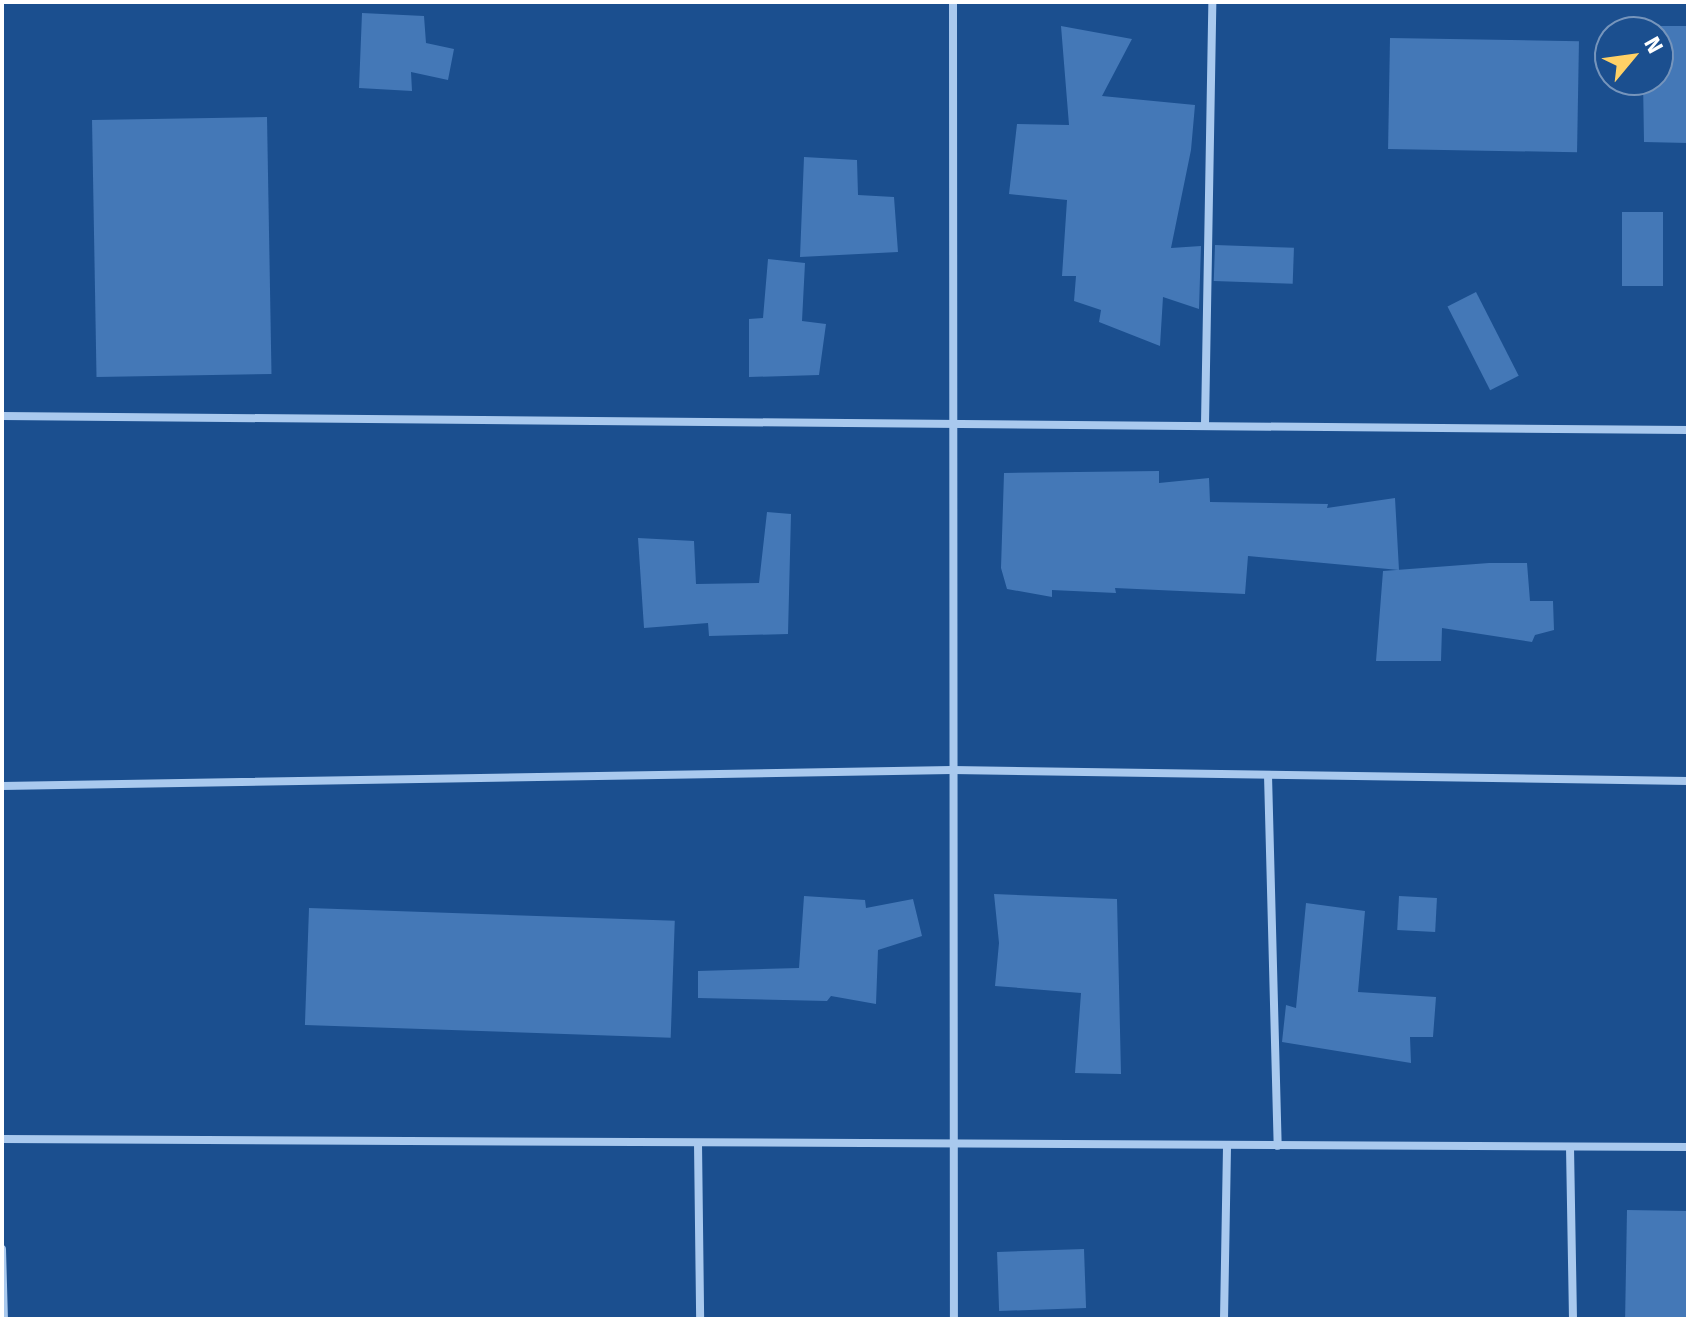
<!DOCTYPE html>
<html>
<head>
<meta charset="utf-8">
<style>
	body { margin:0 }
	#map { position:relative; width:1690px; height:1321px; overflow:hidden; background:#1b4f8f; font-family:"Fira Sans",sans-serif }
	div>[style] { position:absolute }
	.building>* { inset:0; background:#4478b7; transform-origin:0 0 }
	.street>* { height:8px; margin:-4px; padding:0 4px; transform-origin:4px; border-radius:4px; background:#a9c9ee }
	span { translate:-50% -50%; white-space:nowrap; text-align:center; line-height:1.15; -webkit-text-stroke:8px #1b4f8f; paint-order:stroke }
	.frame { position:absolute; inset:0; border:4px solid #fff; pointer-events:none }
	.north { position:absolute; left:1594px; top:16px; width:80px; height:80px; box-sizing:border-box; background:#1b4f8f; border:2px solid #7695bc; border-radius:50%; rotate:61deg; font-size:22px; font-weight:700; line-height:32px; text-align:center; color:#fff }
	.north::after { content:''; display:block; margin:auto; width:28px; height:36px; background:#ffd166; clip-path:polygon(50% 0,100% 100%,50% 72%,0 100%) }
</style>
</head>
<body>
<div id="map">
	<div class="building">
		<i style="clip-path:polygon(362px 13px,424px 16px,426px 43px,454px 49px,448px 80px,411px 72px,412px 91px,359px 88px)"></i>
		<i style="clip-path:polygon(1061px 26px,1132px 39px,1102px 96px,1195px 105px,1191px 150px,1171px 248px,1201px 246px,1199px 309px,1163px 297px,1160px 346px,1099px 322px,1101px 310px,1074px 301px,1076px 276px,1062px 276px,1067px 200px,1009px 194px,1017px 124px,1069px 125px)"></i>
		<i style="clip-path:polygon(1641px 26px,1688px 26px,1688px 143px,1644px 142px,1643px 80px,1658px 80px,1658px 32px,1642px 32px)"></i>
		<i style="left:1390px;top:38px;width:189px;height:111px;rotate:1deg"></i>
		<i style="left:267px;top:117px;width:257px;height:175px;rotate:89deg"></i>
		<i style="clip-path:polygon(804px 157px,857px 160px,858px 195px,894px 197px,898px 252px,800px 257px)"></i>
		<i style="left:1622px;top:212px;width:41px;height:74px"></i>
		<i style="left:1215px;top:245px;width:79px;height:36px;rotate:2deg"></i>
		<i style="clip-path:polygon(768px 259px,805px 263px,802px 321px,826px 324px,819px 375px,749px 377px,749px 319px,763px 318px)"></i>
		<i style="left:1476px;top:292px;width:94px;height:32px;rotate:63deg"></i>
		<i style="clip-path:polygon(1159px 471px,1159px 483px,1209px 478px,1210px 502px,1328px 504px,1327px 508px,1395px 498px,1399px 570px,1248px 556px,1245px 594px,1115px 588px,1116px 593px,1052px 590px,1052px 597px,1007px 589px,1001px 568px,1004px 473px)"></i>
		<i style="clip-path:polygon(767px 512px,791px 514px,788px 634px,709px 636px,708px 623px,644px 628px,638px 538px,694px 541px,696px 584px,759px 583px)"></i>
		<i style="clip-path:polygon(1489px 563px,1527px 563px,1530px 601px,1553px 601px,1554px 630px,1535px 635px,1532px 642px,1442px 628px,1441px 661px,1376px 661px,1383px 571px)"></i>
		<i style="clip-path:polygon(994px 894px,1117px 899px,1121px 1074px,1075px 1073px,1081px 993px,995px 986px,999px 943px)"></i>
		<i style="clip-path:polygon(804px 896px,865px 900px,866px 908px,913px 899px,922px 936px,878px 950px,876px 1004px,831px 996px,827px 1001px,698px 998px,698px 971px,799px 968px)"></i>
		<i style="left:1399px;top:896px;width:38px;height:34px;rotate:3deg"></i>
		<i style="clip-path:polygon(1306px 903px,1365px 911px,1358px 992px,1436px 997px,1433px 1037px,1410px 1037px,1411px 1063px,1282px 1042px,1286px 1005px,1296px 1008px)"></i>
		<i style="left:309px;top:908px;width:366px;height:117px;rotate:2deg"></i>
		<i style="left:1627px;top:1210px;width:61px;height:109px;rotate:1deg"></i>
		<i style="left:1084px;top:1249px;width:59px;height:87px;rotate:88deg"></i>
	</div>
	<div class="street">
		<i style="left:953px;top:2px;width:1317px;rotate:89.96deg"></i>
		<i style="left:2px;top:416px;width:1686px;rotate:0.48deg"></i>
		<i style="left:1205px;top:424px;width:422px;rotate:-89deg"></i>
		<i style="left:1268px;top:775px;width:371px;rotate:88.5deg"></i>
		<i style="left:2px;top:786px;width:950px;rotate:-0.96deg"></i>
		<i style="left:952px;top:770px;width:736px;rotate:0.86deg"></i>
		<i style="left:2px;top:1139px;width:1686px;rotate:0.27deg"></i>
		<i style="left:698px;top:1143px;width:176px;rotate:89.3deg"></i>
		<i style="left:1570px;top:1147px;width:172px;rotate:89deg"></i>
		<i style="left:2px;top:1249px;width:70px;rotate:88.4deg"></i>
		<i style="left:1224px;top:1319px;width:173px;rotate:-89deg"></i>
	</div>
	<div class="frame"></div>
	<div class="north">N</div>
</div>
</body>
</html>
